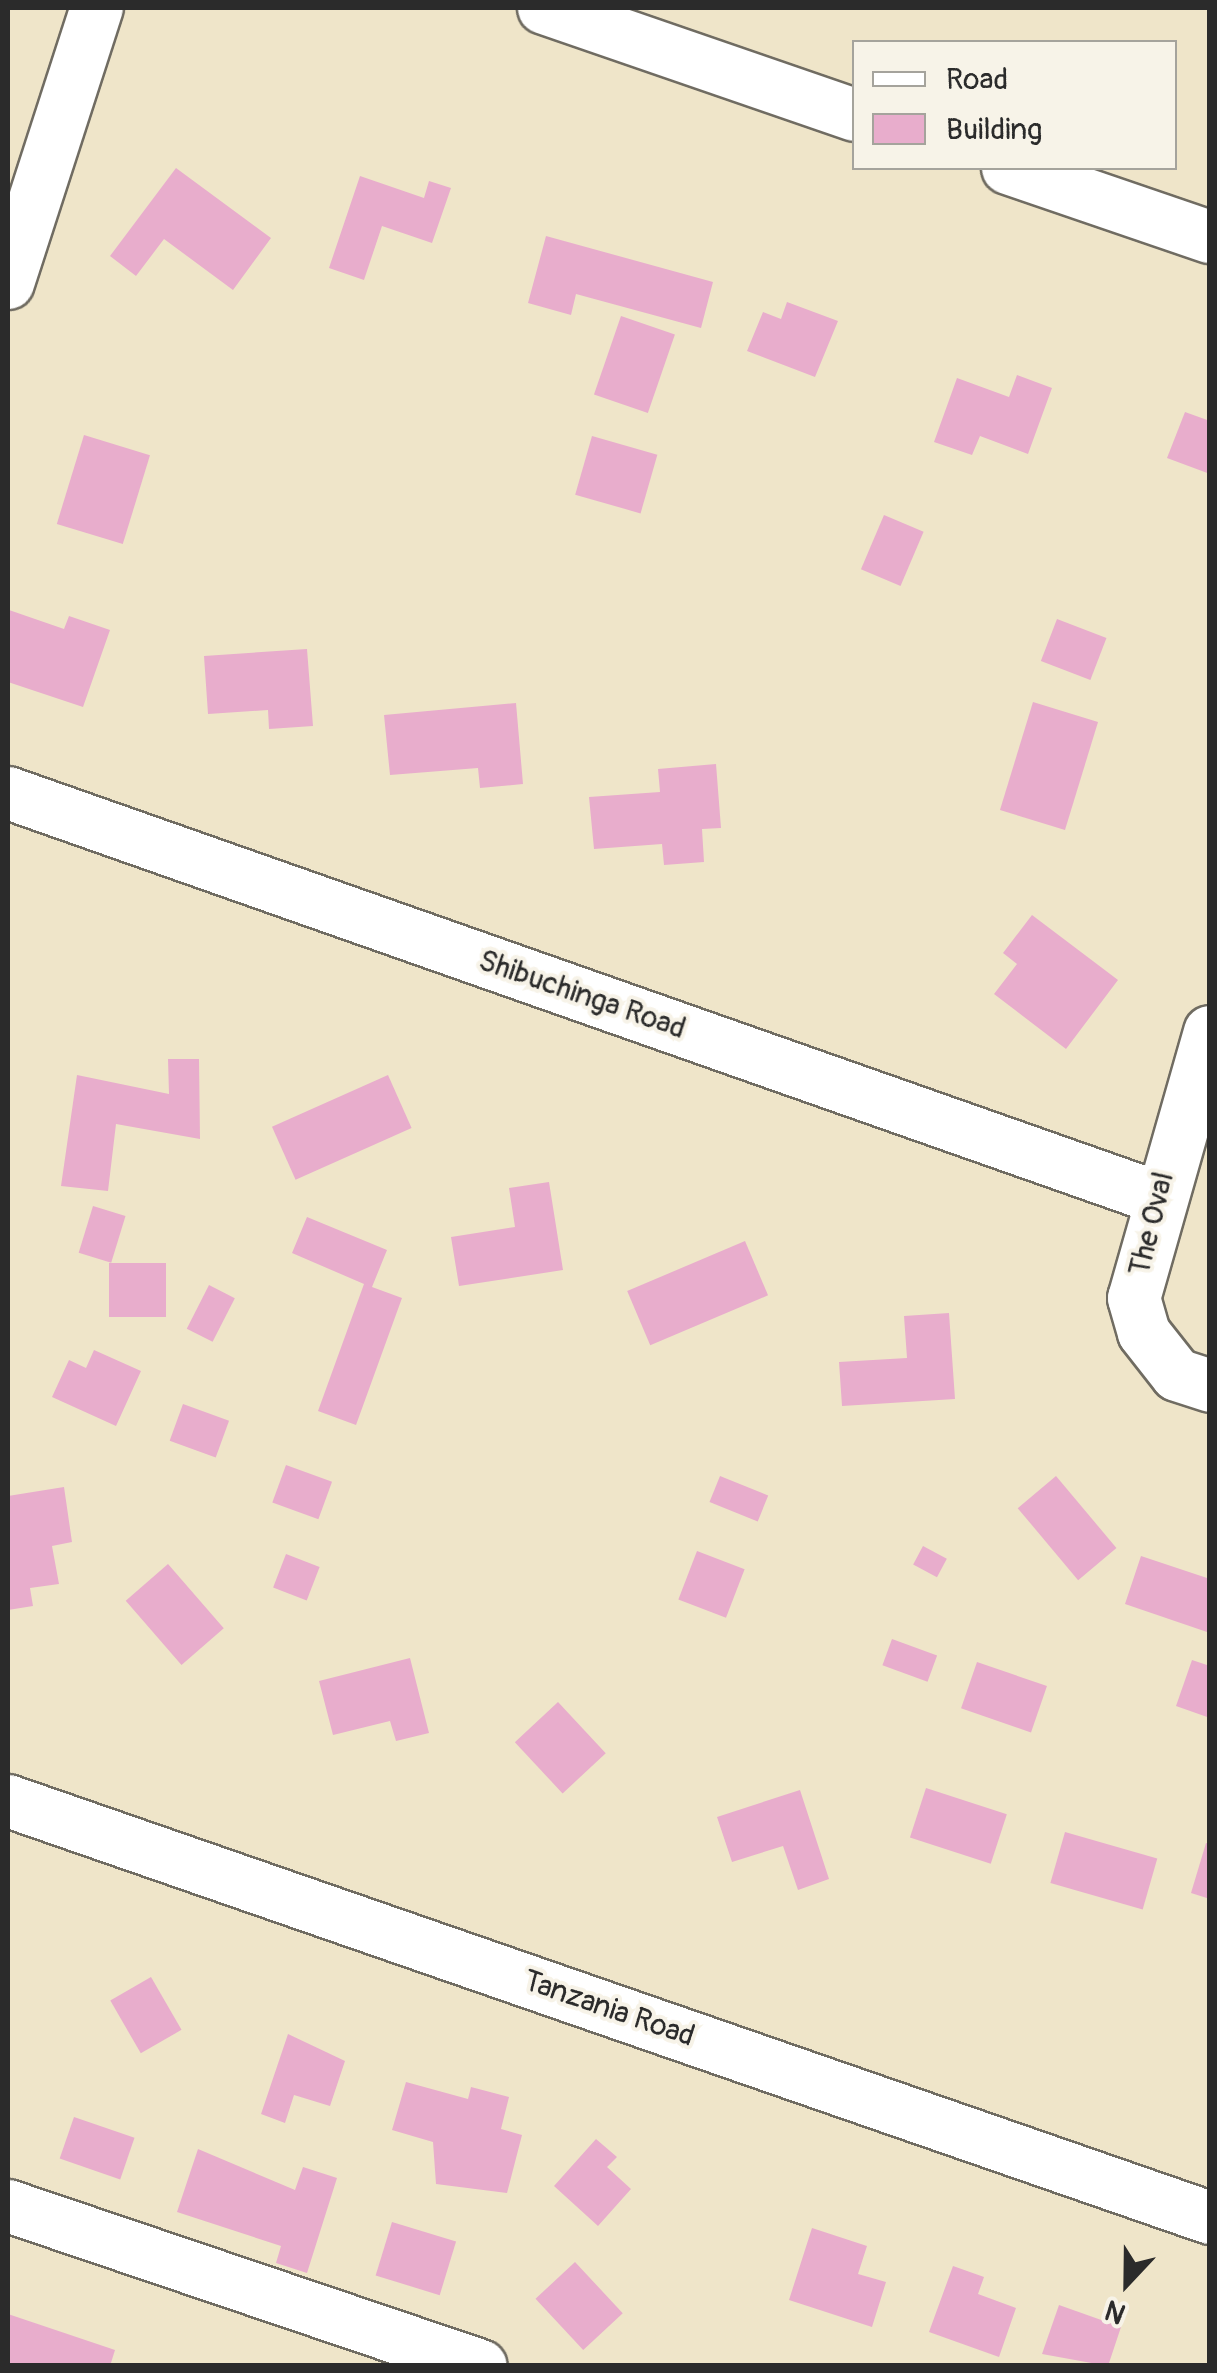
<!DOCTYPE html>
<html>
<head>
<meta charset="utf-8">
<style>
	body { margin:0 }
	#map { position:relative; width:1217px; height:2373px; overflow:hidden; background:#efe5c9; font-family:Pangolin,sans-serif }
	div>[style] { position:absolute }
	.building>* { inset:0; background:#e8adcc; transform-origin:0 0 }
	.roads { filter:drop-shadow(2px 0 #706c62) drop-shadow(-2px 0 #706c62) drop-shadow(0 2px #706c62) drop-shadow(0 -2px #706c62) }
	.minor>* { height:52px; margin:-26px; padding:0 26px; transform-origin:26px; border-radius:26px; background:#fff }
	span { translate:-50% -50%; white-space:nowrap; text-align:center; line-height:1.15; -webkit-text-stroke:8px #f7f3e8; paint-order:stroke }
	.street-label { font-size:30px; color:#2b2b2b }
	.frame { position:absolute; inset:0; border:10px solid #2b2b2b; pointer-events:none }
	.legend { position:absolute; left:852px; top:40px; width:325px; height:130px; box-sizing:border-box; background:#f7f3e8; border:2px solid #a5a39c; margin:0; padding:12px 18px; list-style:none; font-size:30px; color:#2b2b2b }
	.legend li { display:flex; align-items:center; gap:20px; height:50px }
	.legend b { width:50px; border:2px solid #a5a39c }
	.north { position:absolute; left:1077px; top:2233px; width:100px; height:100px; -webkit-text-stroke:8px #f7f3e8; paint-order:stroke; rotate:202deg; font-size:28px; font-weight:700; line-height:40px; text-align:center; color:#2b2b2b }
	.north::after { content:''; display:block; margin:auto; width:35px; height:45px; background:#2b2b2b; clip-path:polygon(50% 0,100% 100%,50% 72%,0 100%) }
</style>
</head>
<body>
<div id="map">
	<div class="building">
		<i style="clip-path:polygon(176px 168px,271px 238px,233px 290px,164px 239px,136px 276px,110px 256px)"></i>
		<i style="clip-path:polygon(360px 176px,424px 198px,429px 181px,451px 188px,432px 243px,382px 226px,364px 280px,329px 268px)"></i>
		<i style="clip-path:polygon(546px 236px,713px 282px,701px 328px,576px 294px,571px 315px,528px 303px)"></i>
		<i style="clip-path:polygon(787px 302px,838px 321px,815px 377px,747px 351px,763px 312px,781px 319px)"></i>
		<i style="left:621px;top:316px;width:57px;height:83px;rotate:19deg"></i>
		<i style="clip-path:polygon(1017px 375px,1052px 388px,1028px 454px,980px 436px,972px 455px,934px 442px,957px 378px,1009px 397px)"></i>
		<i style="clip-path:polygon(1185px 412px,1210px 421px,1210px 474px,1167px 458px)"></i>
		<i style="left:84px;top:435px;width:69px;height:93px;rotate:17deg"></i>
		<i style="left:592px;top:436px;width:68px;height:61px;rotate:16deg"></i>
		<i style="left:884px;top:515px;width:43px;height:59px;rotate:23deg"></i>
		<i style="clip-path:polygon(9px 610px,64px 629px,69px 616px,110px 630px,83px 707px,8px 682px)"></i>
		<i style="left:1057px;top:619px;width:53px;height:45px;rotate:21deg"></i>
		<i style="clip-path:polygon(307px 649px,313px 726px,269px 729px,268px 710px,208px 714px,204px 656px)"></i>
		<i style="left:1033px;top:702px;width:68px;height:113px;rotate:17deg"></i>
		<i style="clip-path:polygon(516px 703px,523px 784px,480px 788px,478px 768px,390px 775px,384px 715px)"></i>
		<i style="clip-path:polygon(716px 764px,721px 828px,702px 829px,704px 862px,664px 865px,662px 844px,594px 849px,589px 797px,660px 792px,658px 769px)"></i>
		<i style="clip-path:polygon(1032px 915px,1118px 980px,1066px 1049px,994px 994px,1017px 964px,1003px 953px)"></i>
		<i style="clip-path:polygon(168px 1059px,199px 1059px,200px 1139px,116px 1124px,108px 1191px,61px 1186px,77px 1075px,169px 1094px)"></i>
		<i style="left:388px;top:1075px;width:58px;height:127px;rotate:66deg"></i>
		<i style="clip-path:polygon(549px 1182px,563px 1270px,459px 1286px,451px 1237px,515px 1227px,509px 1188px)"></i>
		<i style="left:93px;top:1206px;width:34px;height:49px;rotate:17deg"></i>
		<i style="clip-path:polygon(307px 1217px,387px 1250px,372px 1287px,402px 1298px,356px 1425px,318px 1411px,364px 1284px,292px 1253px)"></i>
		<i style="left:745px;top:1241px;width:59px;height:128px;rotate:67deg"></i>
		<i style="left:109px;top:1263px;width:57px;height:54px"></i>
		<i style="left:209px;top:1285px;width:29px;height:49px;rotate:27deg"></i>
		<i style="clip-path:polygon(949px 1313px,955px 1399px,842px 1406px,839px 1362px,907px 1358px,904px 1316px)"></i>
		<i style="clip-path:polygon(94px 1350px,141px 1371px,116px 1426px,52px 1397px,69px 1360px,86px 1368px)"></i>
		<i style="left:183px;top:1404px;width:49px;height:39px;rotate:20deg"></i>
		<i style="left:286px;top:1465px;width:49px;height:40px;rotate:20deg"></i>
		<i style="left:720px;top:1476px;width:52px;height:28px;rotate:22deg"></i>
		<i style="left:1056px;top:1476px;width:94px;height:50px;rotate:50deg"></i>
		<i style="clip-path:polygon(64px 1487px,72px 1542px,52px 1546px,59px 1584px,30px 1588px,33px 1606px,8px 1610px,8px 1496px)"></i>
		<i style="left:923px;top:1546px;width:27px;height:21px;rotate:28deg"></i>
		<i style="left:697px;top:1551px;width:51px;height:52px;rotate:21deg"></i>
		<i style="left:286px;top:1554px;width:36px;height:36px;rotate:21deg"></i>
		<i style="clip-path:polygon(1141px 1556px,1210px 1579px,1210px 1633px,1125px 1604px)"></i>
		<i style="left:168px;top:1564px;width:85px;height:56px;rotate:49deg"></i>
		<i style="left:892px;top:1639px;width:48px;height:28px;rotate:20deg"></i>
		<i style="clip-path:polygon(410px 1658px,429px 1733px,396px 1741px,390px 1721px,333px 1735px,319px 1681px)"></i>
		<i style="clip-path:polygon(1192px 1660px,1210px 1666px,1210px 1718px,1176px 1706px)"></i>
		<i style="left:977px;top:1662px;width:74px;height:49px;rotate:19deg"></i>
		<i style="left:558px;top:1702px;width:70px;height:59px;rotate:47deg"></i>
		<i style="left:926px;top:1788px;width:85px;height:52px;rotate:18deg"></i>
		<i style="clip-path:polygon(800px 1790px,829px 1879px,798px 1890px,783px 1846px,732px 1862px,717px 1817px)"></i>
		<i style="left:1065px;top:1832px;width:96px;height:53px;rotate:16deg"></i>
		<i style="clip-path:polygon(1206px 1843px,1210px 1844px,1210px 1899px,1191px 1893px)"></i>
		<i style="left:151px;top:1977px;width:61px;height:47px;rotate:60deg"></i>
		<i style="clip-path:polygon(288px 2034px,345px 2061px,330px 2106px,294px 2095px,285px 2123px,261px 2114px)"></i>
		<i style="clip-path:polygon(406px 2082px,468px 2099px,471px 2087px,509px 2097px,501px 2129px,522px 2135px,507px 2193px,436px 2184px,433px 2142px,392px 2130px)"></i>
		<i style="left:74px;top:2117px;width:64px;height:44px;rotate:19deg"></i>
		<i style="clip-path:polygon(596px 2139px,617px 2157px,607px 2167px,631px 2189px,598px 2226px,554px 2186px)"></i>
		<i style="clip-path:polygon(198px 2149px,295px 2190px,303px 2167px,337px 2178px,307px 2273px,276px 2263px,281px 2246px,177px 2212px)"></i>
		<i style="left:392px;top:2222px;width:67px;height:56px;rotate:17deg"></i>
		<i style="clip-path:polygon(812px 2228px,867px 2246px,858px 2274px,886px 2282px,872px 2327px,789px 2300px)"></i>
		<i style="left:575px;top:2262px;width:70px;height:54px;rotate:47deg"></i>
		<i style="clip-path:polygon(953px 2266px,984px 2277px,978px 2294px,1016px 2308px,999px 2357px,929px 2332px)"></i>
		<i style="clip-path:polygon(1059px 2305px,1121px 2327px,1108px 2366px,1042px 2354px)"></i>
		<i style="clip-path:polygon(8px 2314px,115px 2350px,110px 2366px,8px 2366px)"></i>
	</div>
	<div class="roads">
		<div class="minor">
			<i style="left:544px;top:8px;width:328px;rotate:19deg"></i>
			<i style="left:1008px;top:168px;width:213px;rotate:18.9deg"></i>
			<i style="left:8px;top:283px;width:289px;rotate:-72.1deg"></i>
			<i style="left:8px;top:793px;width:1217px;rotate:19.39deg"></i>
			<i style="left:1210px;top:1032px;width:277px;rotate:105.9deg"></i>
			<i style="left:1134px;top:1298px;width:36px;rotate:74deg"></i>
			<i style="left:1144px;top:1333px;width:53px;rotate:51.8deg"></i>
			<i style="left:1177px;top:1375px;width:35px;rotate:18deg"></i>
			<i style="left:8px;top:1801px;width:1272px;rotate:19.13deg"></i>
			<i style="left:8px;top:2206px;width:499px;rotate:18.7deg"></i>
		</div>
	</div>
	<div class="street-label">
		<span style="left:582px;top:995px;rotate:19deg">Shibuchinga Road</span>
		<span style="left:1152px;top:1224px;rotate:-76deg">The Oval</span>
		<span style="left:609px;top:2009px;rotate:19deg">Tanzania Road</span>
	</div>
	<div class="frame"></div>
	<ul class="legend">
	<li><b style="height:12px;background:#fff"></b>Road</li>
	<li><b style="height:28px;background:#e8adcc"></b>Building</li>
	</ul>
	<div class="north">N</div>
</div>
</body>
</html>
